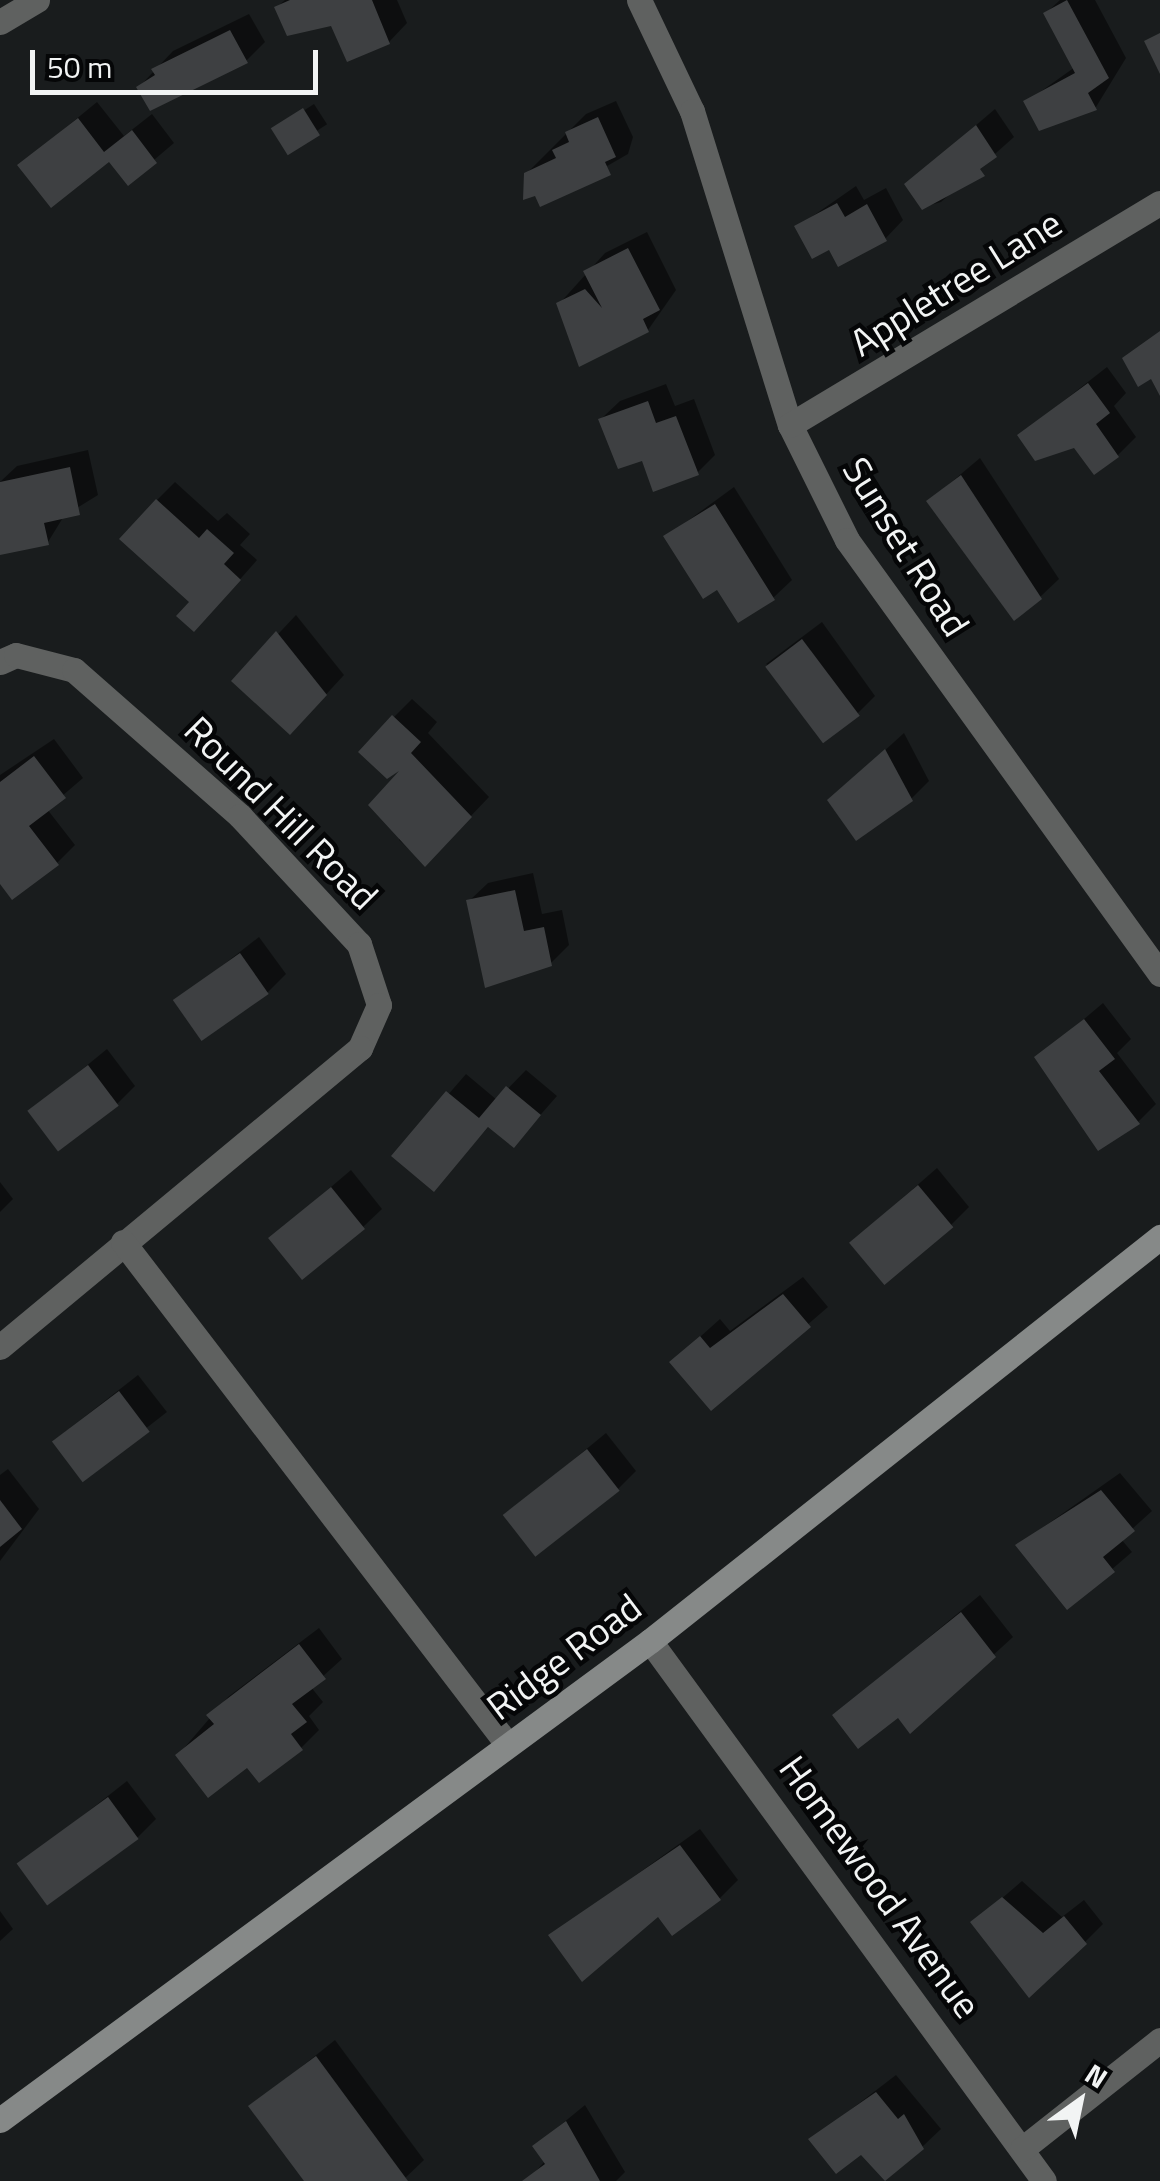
<!DOCTYPE html>
<html>
<head>
<meta charset="utf-8">
<style>
	body { margin:0 }
	#map { position:relative; width:1160px; height:2181px; overflow:hidden; background:#191c1d; font-family:"Titillium Web",sans-serif }
	div>[style] { position:absolute }
	.shadow>* { inset:0; background:#0007; transform-origin:0 0 }
	.building>* { inset:0; background:#3e4042; transform-origin:0 0 }
	.minor>* { height:25px; margin:-12.5px; padding:0 12.5px; transform-origin:12.5px; border-radius:12.5px; background:#5f6160 }
	.secondary>* { height:25px; margin:-12.5px; padding:0 12.5px; transform-origin:12.5px; border-radius:12.5px; background:#868988 }
	span { translate:-50% -50%; white-space:nowrap; text-align:center; line-height:1.15; -webkit-text-stroke:9px #050607; paint-order:stroke }
	.street-label { font-size:38px; color:#f2f4f4 }
	.north { position:absolute; left:1030px; top:2051px; width:100px; height:100px; -webkit-text-stroke:8px #050607; paint-order:stroke; rotate:33deg; font-size:28px; font-weight:700; line-height:40px; text-align:center; color:#f2f4f4 }
	.north::after { content:''; display:block; margin:auto; width:35px; height:45px; background:#f2f4f4; clip-path:polygon(50% 0,100% 100%,50% 72%,0 100%) }
	.scale { position:absolute; left:30px; top:50px; width:288px; height:45px; box-sizing:border-box; border:5px solid #f2f4f4; border-top:0; padding-left:12px; font-size:30px; line-height:35px; white-space:nowrap; color:#f2f4f4; -webkit-text-stroke:8px #050607; paint-order:stroke }
</style>
</head>
<body>
<div id="map">
	<div class="shadow">
		<i style="clip-path:polygon(285px 0,397px 0,407px 23px,389px 42px,277px 7px)"></i>
		<i style="clip-path:polygon(1060px 0,1095px 0,1126px 58px,1096px 107px,1041px 128px,1026px 102px,1075px 67px,1046px 13px)"></i>
		<i style="clip-path:polygon(249px 14px,265px 42px,246px 61px,139px 87px,173px 51px)"></i>
		<i style="clip-path:polygon(616px 101px,633px 137px,628px 154px,541px 204px,526px 174px,586px 114px)"></i>
		<i style="clip-path:polygon(97px 102px,124px 136px,152px 114px,174px 143px,128px 182px,110px 159px,20px 165px)"></i>
		<i style="left:314px;top:104px;width:24px;height:47px;rotate:57deg"></i>
		<i style="clip-path:polygon(995px 109px,1014px 137px,941px 202px,923px 207px,907px 184px)"></i>
		<i style="clip-path:polygon(856px 186px,864px 200px,886px 188px,903px 220px,885px 239px,830px 246px,797px 227px)"></i>
		<i style="clip-path:polygon(647px 232px,676px 290px,648px 330px,559px 304px,605px 253px)"></i>
		<i style="clip-path:polygon(1107px 367px,1126px 393px,1114px 406px,1136px 437px,1118px 455px,1095px 472px,1075px 445px,1020px 435px)"></i>
		<i style="clip-path:polygon(666px 384px,675px 406px,694px 399px,715px 455px,697px 473px,643px 457px,601px 419px,620px 401px)"></i>
		<i style="clip-path:polygon(88px 450px,98px 495px,64px 516px,48px 542px,0 552px,0 482px,17px 466px)"></i>
		<i style="clip-path:polygon(980px 458px,1059px 579px,1040px 597px,929px 501px)"></i>
		<i style="clip-path:polygon(175px 482px,218px 521px,227px 513px,250px 534px,240px 545px,257px 560px,212px 611px,157px 500px)"></i>
		<i style="clip-path:polygon(734px 487px,792px 580px,773px 598px,718px 586px,667px 536px)"></i>
		<i style="clip-path:polygon(296px 615px,344px 675px,308px 714px,234px 681px)"></i>
		<i style="clip-path:polygon(822px 622px,875px 696px,857px 714px,766px 664px)"></i>
		<i style="clip-path:polygon(412px 699px,437px 722px,428px 733px,489px 797px,425px 864px,399px 840px,410px 764px,394px 717px)"></i>
		<i style="clip-path:polygon(904px 733px,929px 781px,911px 799px,830px 800px)"></i>
		<i style="clip-path:polygon(54px 739px,83px 778px,47px 809px,75px 845px,57px 863px,0 880px,0 775px)"></i>
		<i style="clip-path:polygon(533px 873px,542px 914px,562px 910px,569px 945px,551px 963px,469px 901px,488px 883px)"></i>
		<i style="clip-path:polygon(259px 937px,286px 974px,268px 992px,177px 1001px)"></i>
		<i style="clip-path:polygon(1103px 1003px,1131px 1039px,1117px 1053px,1156px 1104px,1138px 1122px,1038px 1058px)"></i>
		<i style="clip-path:polygon(107px 1049px,135px 1086px,117px 1104px,30px 1112px)"></i>
		<i style="clip-path:polygon(526px 1070px,557px 1096px,514px 1145px,490px 1125px,434px 1189px,395px 1156px,466px 1074px,497px 1100px)"></i>
		<i style="clip-path:polygon(937px 1168px,969px 1207px,951px 1225px,852px 1242px)"></i>
		<i style="clip-path:polygon(351px 1170px,382px 1209px,363px 1227px,271px 1238px)"></i>
		<i style="clip-path:polygon(0 1182px,13px 1199px,0 1212px)"></i>
		<i style="clip-path:polygon(803px 1277px,828px 1307px,711px 1408px,672px 1362px,720px 1319px,730px 1331px)"></i>
		<i style="left:138px;top:1375px;width:47px;height:106px;rotate:52deg"></i>
		<i style="clip-path:polygon(606px 1433px,636px 1471px,618px 1489px,506px 1515px)"></i>
		<i style="clip-path:polygon(8px 1469px,39px 1509px,0 1561px,0 1475px)"></i>
		<i style="clip-path:polygon(1120px 1473px,1152px 1511px,1121px 1539px,1132px 1552px,1068px 1607px,1018px 1545px)"></i>
		<i style="clip-path:polygon(980px 1595px,1013px 1637px,911px 1730px,898px 1715px,835px 1715px)"></i>
		<i style="clip-path:polygon(319px 1628px,342px 1659px,311px 1687px,323px 1702px,309px 1716px,319px 1730px,301px 1748px,248px 1765px,178px 1755px,228px 1697px)"></i>
		<i style="clip-path:polygon(127px 1781px,156px 1819px,138px 1837px,21px 1864px)"></i>
		<i style="clip-path:polygon(700px 1829px,738px 1880px,720px 1898px,551px 1936px)"></i>
		<i style="clip-path:polygon(1022px 1881px,1062px 1917px,1084px 1900px,1103px 1924px,1085px 1942px,973px 1923px)"></i>
		<i style="clip-path:polygon(0 1911px,13px 1929px,0 1941px)"></i>
		<i style="clip-path:polygon(335px 2040px,424px 2160px,402px 2181px,307px 2181px,252px 2106px)"></i>
		<i style="clip-path:polygon(896px 2075px,941px 2129px,922px 2147px,861px 2151px,811px 2140px)"></i>
		<i style="clip-path:polygon(585px 2105px,625px 2172px,616px 2181px,527px 2181px,546px 2160px,535px 2146px)"></i>
	</div>
	<div class="building">
		<i style="clip-path:polygon(290px 0,372px 0,390px 44px,347px 62px,331px 26px,287px 36px,274px 7px)"></i>
		<i style="clip-path:polygon(1067px 0,1109px 78px,1088px 93px,1097px 110px,1039px 131px,1023px 101px,1075px 73px,1043px 13px)"></i>
		<i style="clip-path:polygon(230px 30px,248px 63px,150px 111px,136px 87px,155px 75px,151px 69px)"></i>
		<i style="clip-path:polygon(1160px 33px,1160px 74px,1144px 41px)"></i>
		<i style="left:303px;top:108px;width:32px;height:38px;rotate:58deg"></i>
		<i style="clip-path:polygon(598px 117px,616px 157px,605px 162px,611px 175px,540px 207px,535px 196px,523px 200px,524px 173px,556px 158px,552px 150px,569px 142px,565px 132px)"></i>
		<i style="clip-path:polygon(78px 118px,104px 152px,132px 130px,157px 163px,128px 186px,109px 162px,51px 208px,17px 165px)"></i>
		<i style="clip-path:polygon(976px 125px,997px 157px,980px 169px,985px 176px,922px 210px,904px 184px)"></i>
		<i style="clip-path:polygon(837px 203px,845px 217px,867px 204px,887px 241px,838px 267px,829px 250px,812px 259px,794px 226px)"></i>
		<i style="clip-path:polygon(628px 248px,660px 310px,643px 319px,649px 332px,579px 367px,556px 303px,585px 289px,602px 308px,583px 271px)"></i>
		<i style="clip-path:polygon(1160px 331px,1160px 396px,1151px 379px,1138px 387px,1122px 358px)"></i>
		<i style="clip-path:polygon(1088px 383px,1110px 413px,1096px 424px,1119px 457px,1094px 475px,1074px 448px,1035px 461px,1017px 435px)"></i>
		<i style="clip-path:polygon(648px 401px,656px 423px,676px 416px,699px 475px,653px 492px,642px 461px,618px 469px,598px 419px)"></i>
		<i style="clip-path:polygon(70px 467px,80px 515px,44px 523px,49px 545px,0 555px,0 482px)"></i>
		<i style="clip-path:polygon(961px 475px,1042px 599px,1014px 621px,926px 501px)"></i>
		<i style="clip-path:polygon(156px 499px,199px 538px,207px 529px,234px 553px,224px 564px,241px 580px,194px 632px,176px 616px,189px 602px,119px 539px)"></i>
		<i style="clip-path:polygon(715px 504px,775px 600px,738px 623px,717px 590px,703px 599px,663px 536px)"></i>
		<i style="clip-path:polygon(276px 631px,327px 695px,290px 735px,231px 681px)"></i>
		<i style="left:802px;top:639px;width:96px;height:46px;rotate:53deg"></i>
		<i style="clip-path:polygon(392px 715px,421px 742px,411px 753px,472px 817px,425px 867px,368px 805px,399px 771px,387px 779px,358px 752px)"></i>
		<i style="clip-path:polygon(885px 749px,913px 801px,856px 841px,827px 800px)"></i>
		<i style="clip-path:polygon(34px 756px,66px 798px,29px 826px,59px 865px,12px 900px,0 884px,0 782px)"></i>
		<i style="clip-path:polygon(515px 890px,524px 931px,544px 927px,552px 966px,485px 988px,466px 900px)"></i>
		<i style="left:240px;top:953px;width:50px;height:82px;rotate:55deg"></i>
		<i style="clip-path:polygon(1084px 1019px,1115px 1059px,1099px 1071px,1140px 1124px,1098px 1151px,1034px 1057px)"></i>
		<i style="left:88px;top:1065px;width:51px;height:76px;rotate:53deg"></i>
		<i style="clip-path:polygon(506px 1086px,541px 1115px,514px 1148px,488px 1127px,434px 1192px,391px 1156px,446px 1091px,479px 1118px)"></i>
		<i style="left:918px;top:1185px;width:55px;height:90px;rotate:50deg"></i>
		<i style="left:331px;top:1187px;width:54px;height:81px;rotate:51deg"></i>
		<i style="clip-path:polygon(783px 1294px,811px 1327px,711px 1411px,669px 1362px,700px 1336px,710px 1348px)"></i>
		<i style="left:119px;top:1391px;width:51px;height:84px;rotate:53deg"></i>
		<i style="left:587px;top:1449px;width:53px;height:107px;rotate:52deg"></i>
		<i style="clip-path:polygon(1101px 1490px,1135px 1531px,1103px 1557px,1115px 1572px,1067px 1610px,1015px 1545px)"></i>
		<i style="clip-path:polygon(0 1500px,22px 1529px,0 1547px)"></i>
		<i style="clip-path:polygon(961px 1612px,996px 1657px,910px 1734px,898px 1718px,858px 1749px,832px 1715px)"></i>
		<i style="clip-path:polygon(299px 1644px,326px 1679px,292px 1704px,307px 1722px,291px 1734px,303px 1750px,259px 1783px,247px 1768px,208px 1798px,175px 1755px,214px 1724px,206px 1715px)"></i>
		<i style="left:108px;top:1797px;width:52px;height:113px;rotate:54deg"></i>
		<i style="clip-path:polygon(680px 1845px,721px 1900px,672px 1936px,658px 1917px,582px 1982px,548px 1935px)"></i>
		<i style="clip-path:polygon(1002px 1897px,1043px 1933px,1064px 1916px,1087px 1944px,1029px 1998px,970px 1922px)"></i>
		<i style="clip-path:polygon(316px 2056px,408px 2181px,304px 2181px,248px 2106px)"></i>
		<i style="clip-path:polygon(876px 2092px,898px 2119px,904px 2114px,924px 2149px,885px 2181px,861px 2155px,836px 2174px,808px 2139px)"></i>
		<i style="clip-path:polygon(566px 2121px,600px 2181px,522px 2181px,545px 2164px,532px 2146px)"></i>
	</div>
	<div class="minor">
		<i style="left:639px;top:0;width:123px;rotate:64.5deg"></i>
		<i style="left:692px;top:111px;width:329px;rotate:72.7deg"></i>
		<i style="left:790px;top:425px;width:128px;rotate:63.6deg"></i>
		<i style="left:847px;top:540px;width:535px;rotate:54.2deg"></i>
		<i style="left:0;top:22px;width:43px;rotate:-30.7deg"></i>
		<i style="left:790px;top:425px;width:431px;rotate:-31deg"></i>
		<i style="left:0;top:662px;width:17px;rotate:-24deg"></i>
		<i style="left:16px;top:655px;width:60px;rotate:14.5deg"></i>
		<i style="left:74px;top:670px;width:221px;rotate:41.3deg"></i>
		<i style="left:240px;top:816px;width:175px;rotate:47.1deg"></i>
		<i style="left:359px;top:944px;width:64px;rotate:71.8deg"></i>
		<i style="left:379px;top:1005px;width:47px;rotate:113.8deg"></i>
		<i style="left:360px;top:1048px;width:468px;rotate:140.3deg"></i>
		<i style="left:123px;top:1242px;width:633px;rotate:52.57deg"></i>
		<i style="left:650px;top:1641px;width:668px;rotate:53.88deg"></i>
		<i style="left:1022px;top:2149px;width:176px;rotate:-38.3deg"></i>
	</div>
	<div class="secondary">
		<i style="left:0;top:2120px;width:807px;rotate:-36.39deg"></i>
		<i style="left:650px;top:1641px;width:651px;rotate:-38.38deg"></i>
	</div>
	<div class="street-label">
		<span style="left:956px;top:283px;rotate:-32deg">Appletree Lane</span>
		<span style="left:906px;top:547px;rotate:58deg">Sunset Road</span>
		<span style="left:281px;top:813px;rotate:45deg">Round Hill Road</span>
		<span style="left:564px;top:1657px;rotate:-37deg">Ridge Road</span>
		<span style="left:880px;top:1887px;rotate:54deg">Homewood Avenue</span>
	</div>
	<div class="north">N</div>
	<div class="scale">50 m</div>
</div>
</body>
</html>
